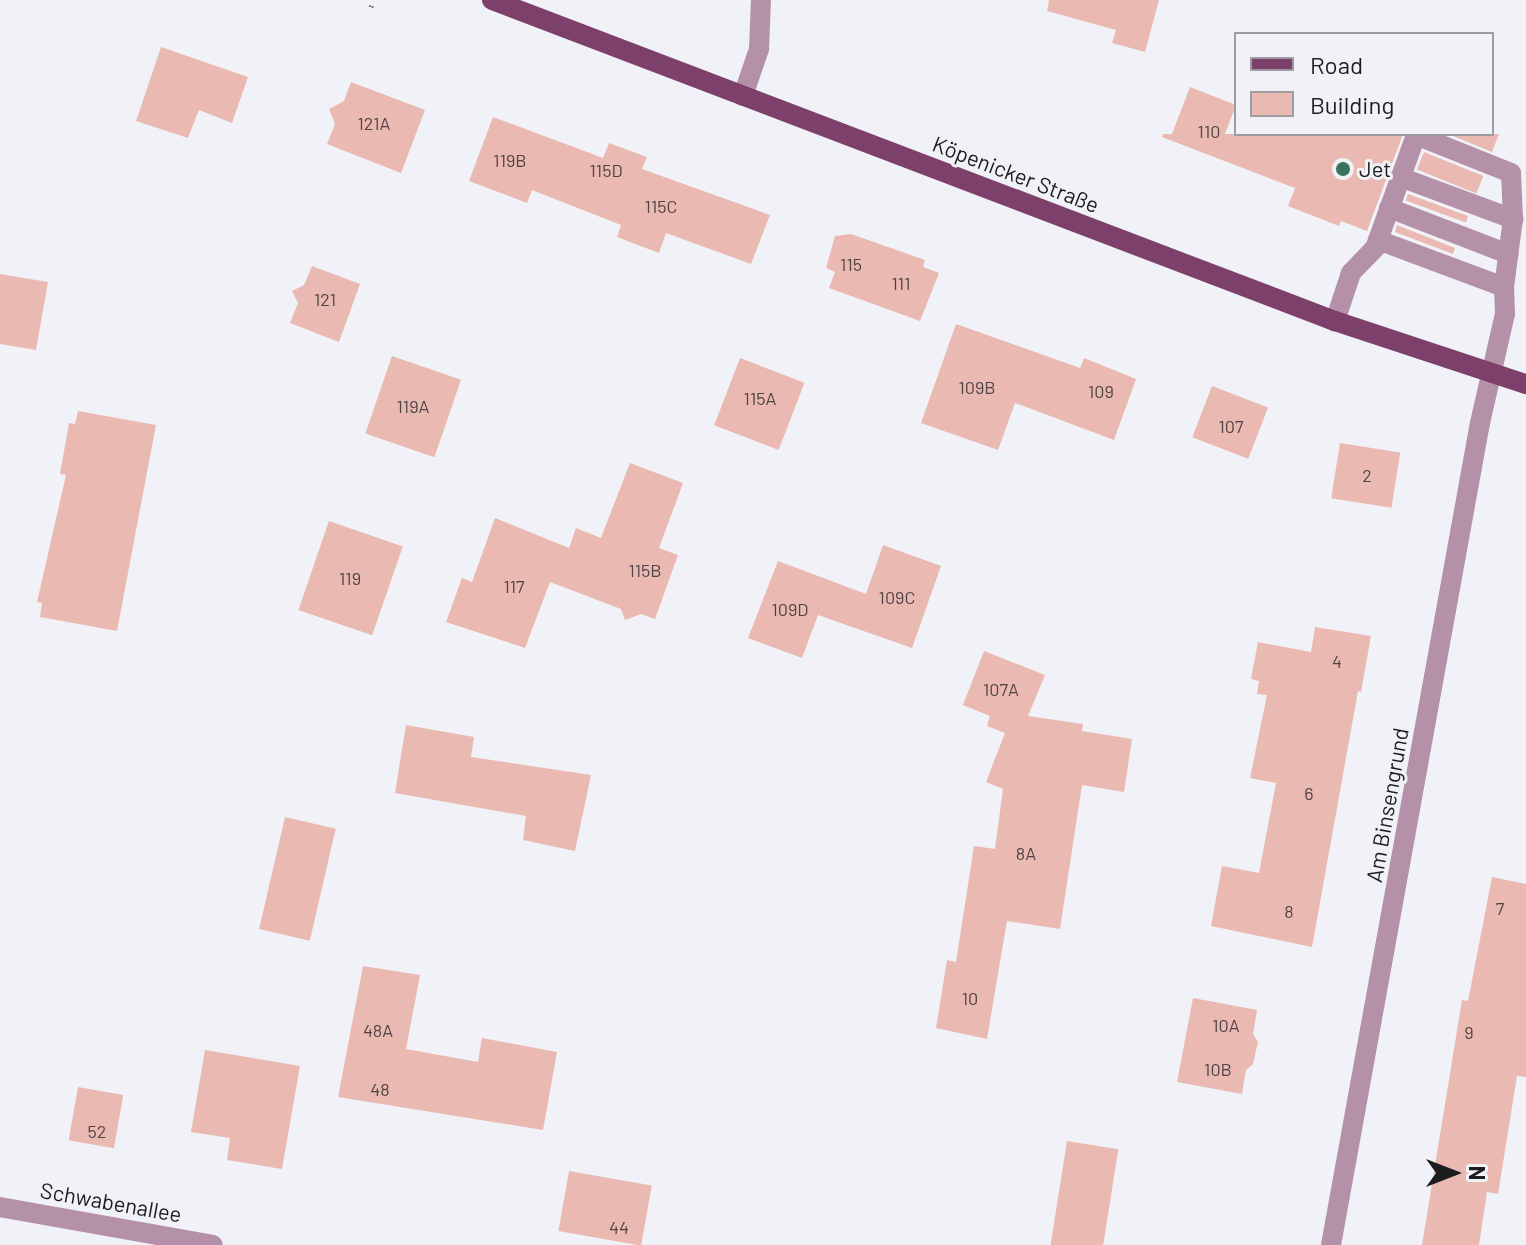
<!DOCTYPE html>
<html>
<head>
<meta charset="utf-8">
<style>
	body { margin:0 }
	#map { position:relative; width:1526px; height:1245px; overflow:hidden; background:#f0f2f8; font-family:Barlow,sans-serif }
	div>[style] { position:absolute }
	.building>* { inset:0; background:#eab9b1; transform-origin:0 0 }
	.path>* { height:5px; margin-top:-2.5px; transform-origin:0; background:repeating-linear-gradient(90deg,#87898d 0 2px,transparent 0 8px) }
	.minor>* { height:20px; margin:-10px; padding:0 10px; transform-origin:10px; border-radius:10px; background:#b491a8 }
	.major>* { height:20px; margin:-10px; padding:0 10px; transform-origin:10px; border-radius:10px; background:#7c406a }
	.dots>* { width:22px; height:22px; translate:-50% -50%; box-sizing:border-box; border:4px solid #f0f2f8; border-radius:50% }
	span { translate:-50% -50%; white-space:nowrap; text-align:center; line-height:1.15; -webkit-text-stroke:6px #f0f2f8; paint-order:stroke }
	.number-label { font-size:18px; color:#504444 }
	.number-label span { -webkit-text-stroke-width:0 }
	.poi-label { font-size:22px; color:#1c1d1f }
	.left { translate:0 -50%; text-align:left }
	.street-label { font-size:22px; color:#1c1d1f }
	.legend { position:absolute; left:1234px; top:32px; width:260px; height:104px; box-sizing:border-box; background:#f0f2f8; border:2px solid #9b9da1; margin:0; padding:10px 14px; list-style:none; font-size:24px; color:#1c1d1f }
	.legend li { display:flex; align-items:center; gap:16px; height:40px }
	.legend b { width:40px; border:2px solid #9b9da1 }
	.north { position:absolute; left:1414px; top:1133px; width:80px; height:80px; -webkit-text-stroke:6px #f0f2f8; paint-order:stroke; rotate:90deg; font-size:22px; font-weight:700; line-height:32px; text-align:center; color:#1c1d1f }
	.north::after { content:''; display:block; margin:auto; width:28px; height:36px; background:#1c1d1f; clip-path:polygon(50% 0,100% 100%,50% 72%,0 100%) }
</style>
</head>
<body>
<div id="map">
	<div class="building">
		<i style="clip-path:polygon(1049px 0,1159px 0,1145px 52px,1112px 43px,1116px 30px,1047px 11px)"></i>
		<i style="clip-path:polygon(161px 47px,248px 77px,232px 123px,199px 110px,188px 138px,136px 121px)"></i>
		<i style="clip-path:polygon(351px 82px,425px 110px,401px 173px,327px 144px,335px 124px,329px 109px,344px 101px)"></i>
		<i style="clip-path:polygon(1190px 87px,1236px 105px,1225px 134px,1403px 134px,1367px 231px,1341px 221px,1339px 226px,1288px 206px,1295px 188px,1162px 137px,1163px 134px,1172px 134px)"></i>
		<i style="clip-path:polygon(493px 117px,603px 158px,609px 143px,647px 157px,642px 169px,770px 215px,751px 264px,666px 233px,659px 253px,617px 237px,621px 225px,532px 190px,527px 203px,469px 181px)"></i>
		<i style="clip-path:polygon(1448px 134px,1499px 134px,1492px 152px)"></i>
		<i style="left:1424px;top:152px;width:64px;height:19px;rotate:22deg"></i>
		<i style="left:1408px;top:194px;width:64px;height:7px;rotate:20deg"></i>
		<i style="clip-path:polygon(1397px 225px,1455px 248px,1453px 254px,1395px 232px)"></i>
		<i style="clip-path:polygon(851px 234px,925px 260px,923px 267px,939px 273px,920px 321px,829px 288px,835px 272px,826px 268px,835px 236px)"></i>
		<i style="clip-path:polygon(312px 266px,360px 284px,339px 342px,290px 323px,298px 303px,292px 291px,304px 285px)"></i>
		<i style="clip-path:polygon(0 274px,48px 282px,36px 350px,0 344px)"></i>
		<i style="clip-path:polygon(956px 324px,1080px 368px,1084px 358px,1136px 379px,1114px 440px,1015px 403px,998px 450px,921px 423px)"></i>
		<i style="left:392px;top:356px;width:73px;height:82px;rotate:19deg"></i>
		<i style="left:740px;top:358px;width:69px;height:72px;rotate:21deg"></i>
		<i style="left:1212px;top:386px;width:60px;height:55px;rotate:21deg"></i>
		<i style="clip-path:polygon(78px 411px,156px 425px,117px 631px,40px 617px,42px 603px,37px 602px,66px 475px,60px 474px,69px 423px,75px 424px)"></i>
		<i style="left:1340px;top:443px;width:61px;height:56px;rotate:9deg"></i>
		<i style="clip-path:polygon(630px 463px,683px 483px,659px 548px,678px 555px,655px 619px,641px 614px,625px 620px,621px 609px,550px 582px,525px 648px,446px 622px,462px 578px,472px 582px,495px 518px,569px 548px,576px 528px,601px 538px)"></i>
		<i style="left:329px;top:521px;width:78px;height:94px;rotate:19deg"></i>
		<i style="clip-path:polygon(883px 545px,941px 566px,912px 648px,818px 615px,802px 658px,748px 638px,778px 561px,866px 594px)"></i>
		<i style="clip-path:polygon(1315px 627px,1371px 636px,1361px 692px,1358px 691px,1312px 947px,1211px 926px,1222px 866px,1259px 873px,1276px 783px,1250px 778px,1267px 695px,1257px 694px,1259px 681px,1251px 679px,1258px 642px,1311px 652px)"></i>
		<i style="clip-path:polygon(984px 651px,1045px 675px,1028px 716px,1083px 724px,1082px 731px,1132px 739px,1124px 792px,1082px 785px,1060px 929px,1007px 921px,987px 1039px,936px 1028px,947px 960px,956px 962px,974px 846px,995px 849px,1003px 789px,986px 782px,1005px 733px,987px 726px,990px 716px,963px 705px)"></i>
		<i style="clip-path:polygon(406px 725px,474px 737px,471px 757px,591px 775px,575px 851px,523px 840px,526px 816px,395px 793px)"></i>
		<i style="left:285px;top:817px;width:52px;height:115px;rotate:13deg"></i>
		<i style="clip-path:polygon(1492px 877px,1526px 884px,1526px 1077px,1517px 1076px,1498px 1194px,1487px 1192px,1479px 1245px,1422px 1245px,1462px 1000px,1468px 1001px)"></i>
		<i style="clip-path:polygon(363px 966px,420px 975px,406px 1049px,478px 1062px,482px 1038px,557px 1052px,543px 1130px,338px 1097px)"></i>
		<i style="clip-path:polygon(1193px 998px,1257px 1010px,1253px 1034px,1258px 1042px,1253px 1064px,1246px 1070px,1242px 1094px,1177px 1082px)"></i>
		<i style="clip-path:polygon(205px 1050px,300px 1066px,282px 1169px,227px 1160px,230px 1138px,191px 1132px)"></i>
		<i style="left:78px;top:1087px;width:46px;height:54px;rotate:10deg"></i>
		<i style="left:1067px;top:1141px;width:52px;height:105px;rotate:9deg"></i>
		<i style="left:569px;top:1171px;width:84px;height:61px;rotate:10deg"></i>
	</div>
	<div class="path">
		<i style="left:371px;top:7px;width:7px;rotate:-74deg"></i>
	</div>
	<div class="minor">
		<i style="left:743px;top:96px;width:50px;rotate:-71.2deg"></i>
		<i style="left:759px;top:49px;width:49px;rotate:-87.7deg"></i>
		<i style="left:1400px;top:177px;width:121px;rotate:20.4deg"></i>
		<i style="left:1389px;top:208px;width:128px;rotate:21.1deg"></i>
		<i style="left:1378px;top:240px;width:134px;rotate:20.5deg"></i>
		<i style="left:0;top:1207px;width:216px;rotate:10.1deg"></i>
		<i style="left:1331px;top:1245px;width:835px;rotate:-79.73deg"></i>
		<i style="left:1480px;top:423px;width:112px;rotate:-77.1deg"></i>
		<i style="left:1505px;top:314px;width:27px;rotate:-92deg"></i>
		<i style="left:1504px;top:287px;width:69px;rotate:-82.5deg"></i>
		<i style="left:1513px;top:219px;width:46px;rotate:-92.5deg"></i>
		<i style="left:1511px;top:173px;width:102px;rotate:-158.2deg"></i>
		<i style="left:1416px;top:135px;width:120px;rotate:109.9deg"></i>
		<i style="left:1375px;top:248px;width:35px;rotate:134deg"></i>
		<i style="left:1351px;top:273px;width:51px;rotate:108.4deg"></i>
	</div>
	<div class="major">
		<i style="left:492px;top:0;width:902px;rotate:20.85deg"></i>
		<i style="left:1335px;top:321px;width:201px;rotate:18.3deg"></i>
	</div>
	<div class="dots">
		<i style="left:1343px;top:169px;background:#38725a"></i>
	</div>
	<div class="number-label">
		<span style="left:374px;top:123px">121A</span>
		<span style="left:1209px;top:131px">110</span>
		<span style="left:510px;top:160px">119B</span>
		<span style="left:606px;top:170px">115D</span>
		<span style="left:661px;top:206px">115C</span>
		<span style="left:851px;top:264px">115</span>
		<span style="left:901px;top:283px">111</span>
		<span style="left:325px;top:299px">121</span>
		<span style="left:977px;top:387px">109B</span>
		<span style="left:1101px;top:391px">109</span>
		<span style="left:760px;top:398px">115A</span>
		<span style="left:413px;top:406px">119A</span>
		<span style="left:1231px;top:426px">107</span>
		<span style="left:1367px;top:475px">2</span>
		<span style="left:645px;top:570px">115B</span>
		<span style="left:350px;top:578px">119</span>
		<span style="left:514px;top:586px">117</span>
		<span style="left:897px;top:597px">109C</span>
		<span style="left:790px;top:609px">109D</span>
		<span style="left:1337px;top:661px">4</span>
		<span style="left:1001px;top:689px">107A</span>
		<span style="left:1309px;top:793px">6</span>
		<span style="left:1026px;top:853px">8A</span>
		<span style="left:1500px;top:908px">7</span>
		<span style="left:1289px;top:911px">8</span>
		<span style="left:970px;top:998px">10</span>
		<span style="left:1226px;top:1025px">10A</span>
		<span style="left:378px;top:1030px">48A</span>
		<span style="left:1469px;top:1032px">9</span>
		<span style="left:1218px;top:1069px">10B</span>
		<span style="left:380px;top:1089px">48</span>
		<span style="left:97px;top:1131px">52</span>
		<span style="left:619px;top:1227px">44</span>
	</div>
	<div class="poi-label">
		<span class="left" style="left:1359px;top:169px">Jet</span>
	</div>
	<div class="street-label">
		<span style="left:1016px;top:174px;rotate:21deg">Köpenicker Straße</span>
		<span style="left:1387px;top:805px;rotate:-80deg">Am Binsengrund</span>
		<span style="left:111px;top:1202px;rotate:10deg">Schwabenallee</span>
	</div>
	<ul class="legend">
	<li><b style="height:10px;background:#7c406a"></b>Road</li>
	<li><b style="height:22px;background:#eab9b1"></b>Building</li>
	</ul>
	<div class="north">N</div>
</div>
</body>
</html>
